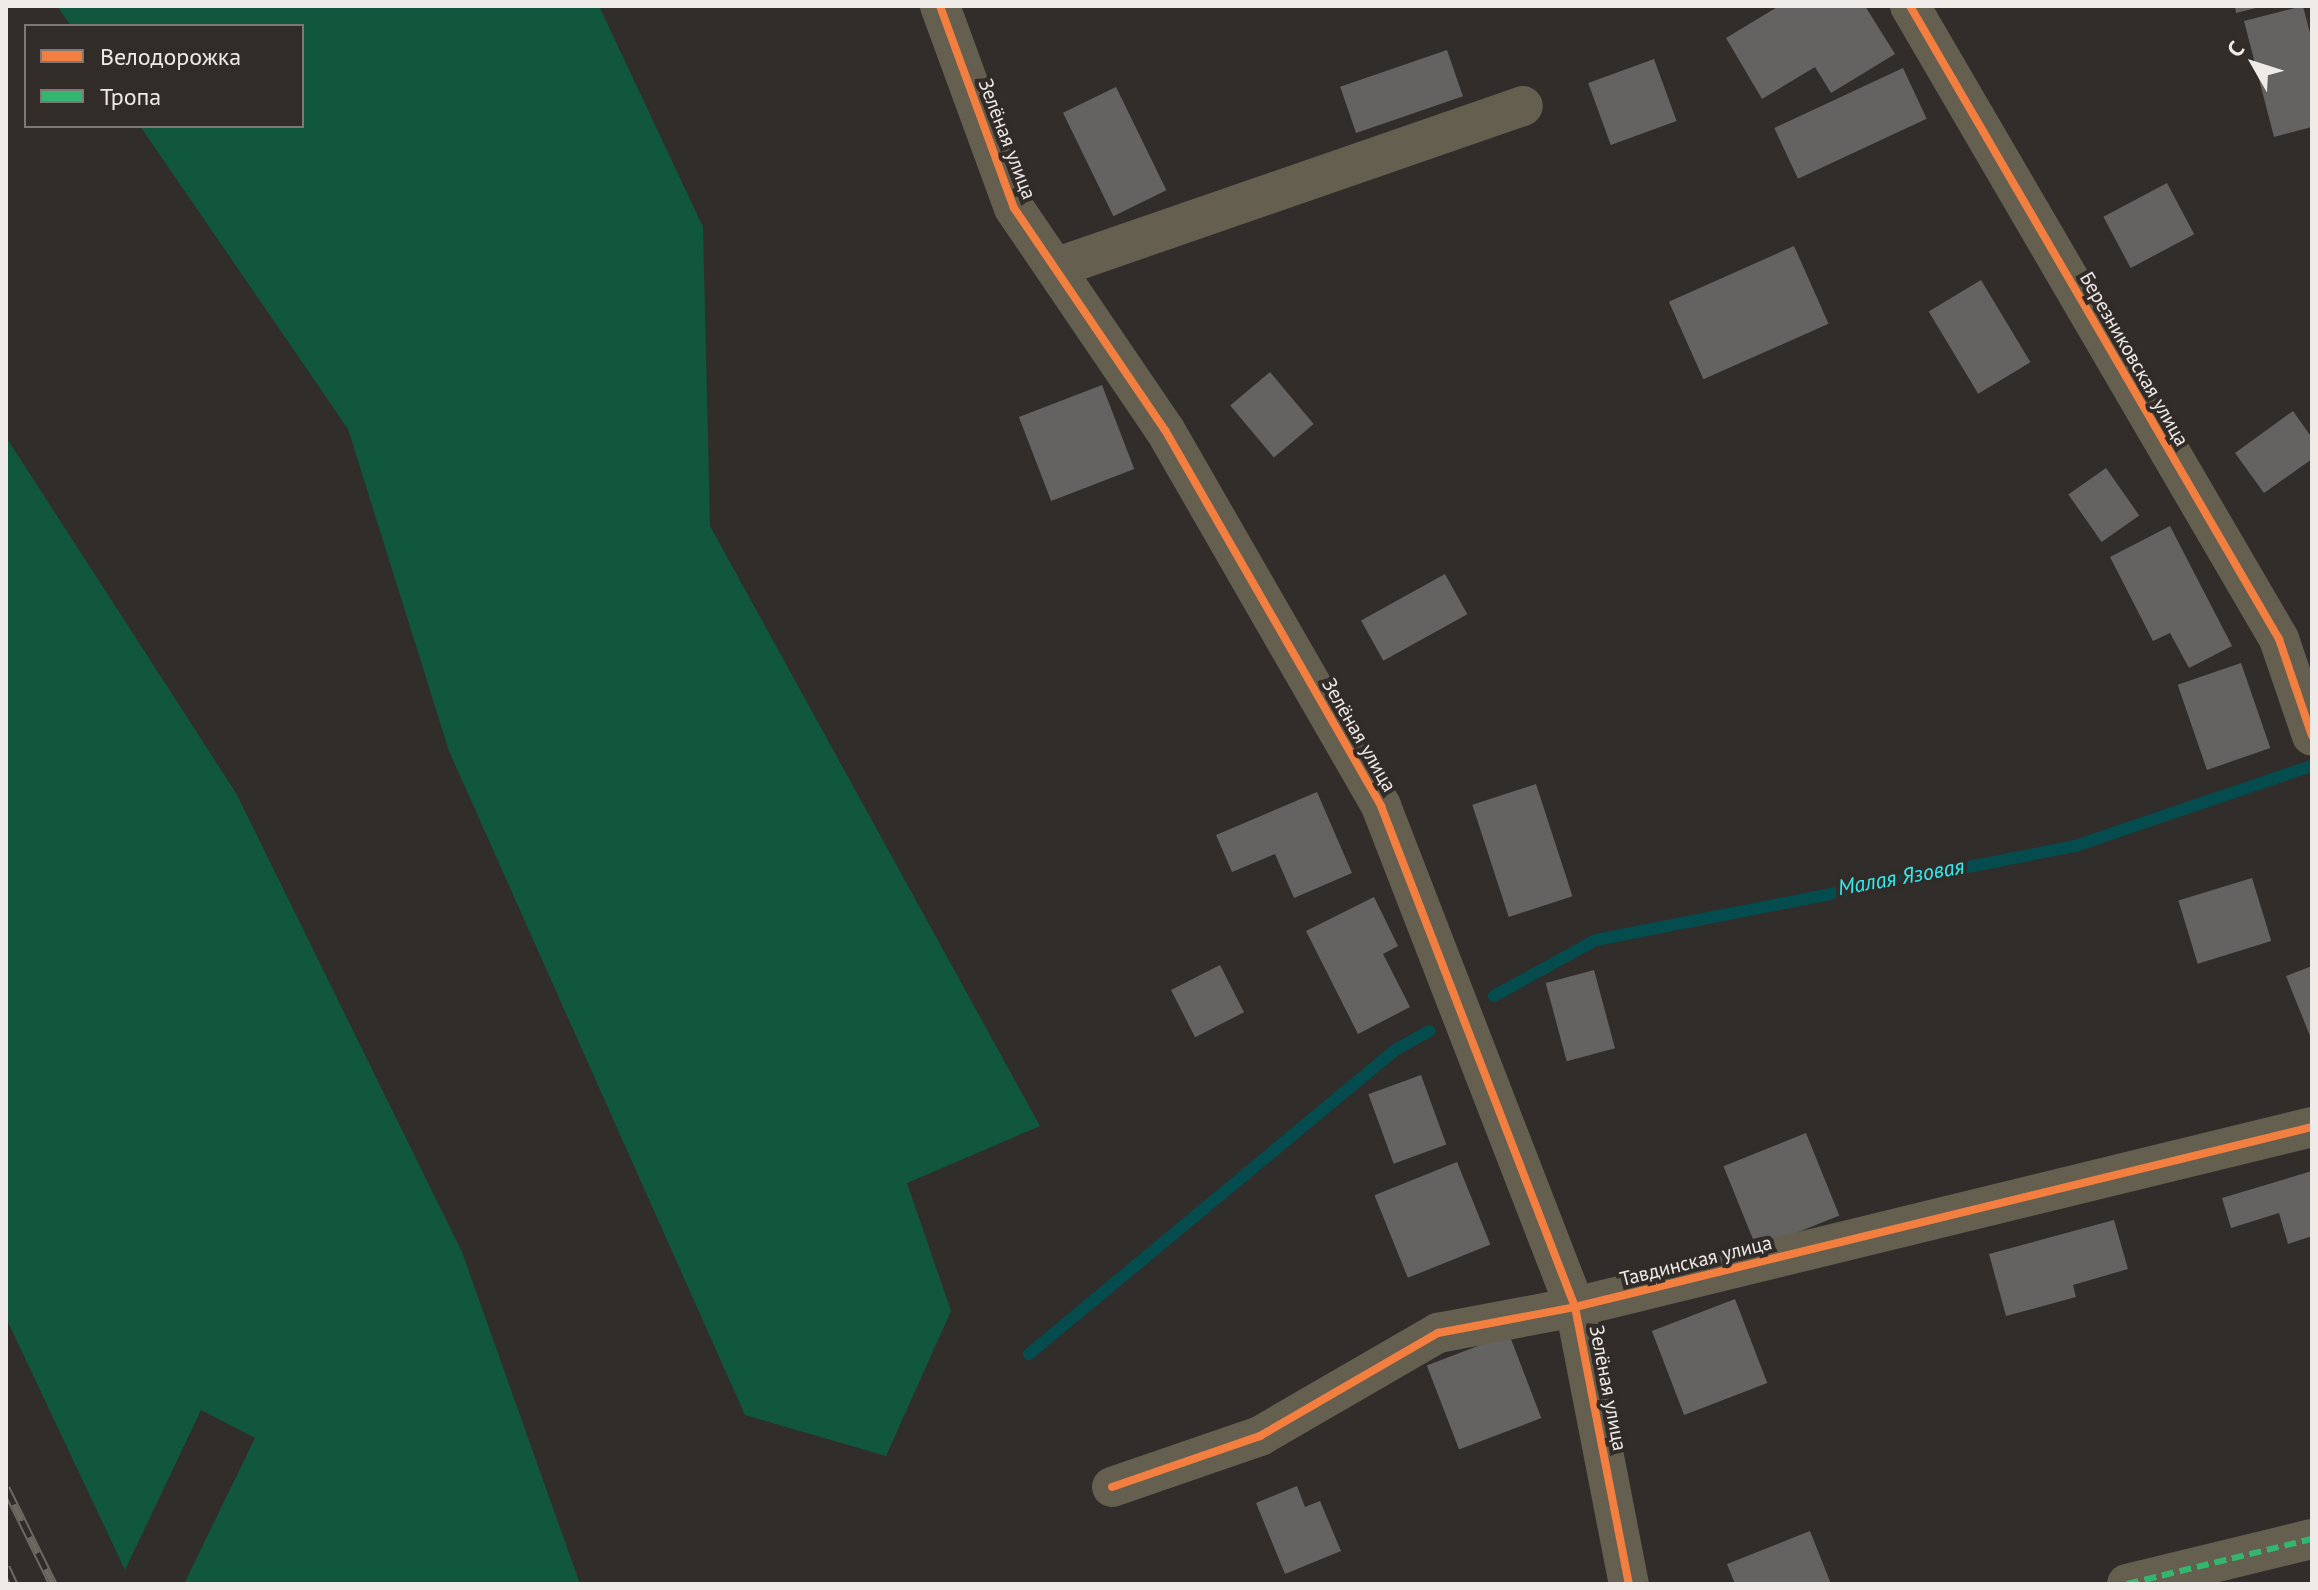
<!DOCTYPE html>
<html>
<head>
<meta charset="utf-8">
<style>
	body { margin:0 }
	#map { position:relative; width:2318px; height:1590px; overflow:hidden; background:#302d2b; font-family:"PT Sans",sans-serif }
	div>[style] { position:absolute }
	.green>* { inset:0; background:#11573e }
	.stream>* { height:12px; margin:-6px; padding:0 6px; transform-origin:6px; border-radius:6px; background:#054c4e }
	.building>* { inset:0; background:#656361; transform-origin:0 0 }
	.minor>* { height:40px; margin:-20px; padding:0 20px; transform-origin:20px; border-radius:20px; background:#645f4f }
	.rail>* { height:9px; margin-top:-4.5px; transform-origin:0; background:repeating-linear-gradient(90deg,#322c29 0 18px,#6c6960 0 36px); box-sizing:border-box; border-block:2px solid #6c6960 }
	.quiet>* { height:6px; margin-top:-3px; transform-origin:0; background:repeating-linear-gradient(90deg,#33b770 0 12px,transparent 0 18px) }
	.cycleway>* { height:8px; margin:-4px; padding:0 4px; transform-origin:4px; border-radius:4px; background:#f27e40 }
	span { translate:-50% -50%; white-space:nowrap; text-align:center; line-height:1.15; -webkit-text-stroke:8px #322c29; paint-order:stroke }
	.street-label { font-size:20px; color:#eeeae8 }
	.water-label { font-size:22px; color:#31edf2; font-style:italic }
	.frame { position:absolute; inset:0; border:8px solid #eeeae8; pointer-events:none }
	.legend { position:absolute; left:24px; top:24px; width:280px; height:104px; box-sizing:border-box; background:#322c29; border:2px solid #7d7875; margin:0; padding:10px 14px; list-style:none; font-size:24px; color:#eeeae8 }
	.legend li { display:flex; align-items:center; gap:16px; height:40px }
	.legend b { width:40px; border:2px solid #7d7875 }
	.north { position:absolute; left:2214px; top:24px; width:80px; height:80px; -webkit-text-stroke:6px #322c29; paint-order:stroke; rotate:309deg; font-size:22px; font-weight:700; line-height:32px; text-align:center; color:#eeeae8 }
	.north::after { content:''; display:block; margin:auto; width:28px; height:36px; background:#eeeae8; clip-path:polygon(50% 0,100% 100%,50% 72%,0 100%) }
</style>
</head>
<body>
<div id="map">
	<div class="green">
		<i style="clip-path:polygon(57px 6px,599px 6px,703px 227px,710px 526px,1040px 1126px,907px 1183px,951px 1311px,886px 1456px,745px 1415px,449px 751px,348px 429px,140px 126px,302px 126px,302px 26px,71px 26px)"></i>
		<i style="clip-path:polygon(6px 437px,236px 793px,462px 1252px,580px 1584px,184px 1584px,255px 1438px,201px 1410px,125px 1570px,6px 1318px)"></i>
	</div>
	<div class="stream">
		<i style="left:1494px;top:996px;width:116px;rotate:-28.8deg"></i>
		<i style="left:1596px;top:940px;width:488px;rotate:-11.1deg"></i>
		<i style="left:2075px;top:846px;width:250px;rotate:-18.7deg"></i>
		<i style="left:1029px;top:1354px;width:478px;rotate:-39.7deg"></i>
		<i style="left:1397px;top:1049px;width:37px;rotate:-29deg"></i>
	</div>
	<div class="building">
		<i style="clip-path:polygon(1779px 6px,1865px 6px,1895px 54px,1831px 93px,1815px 67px,1762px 99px,1726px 38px)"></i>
		<i style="clip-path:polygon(2235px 6px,2260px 6px,2260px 7px,2236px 13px)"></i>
		<i style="clip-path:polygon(2303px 6px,2312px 41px,2312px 127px,2274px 137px,2244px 21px)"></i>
		<i style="left:1447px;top:50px;width:49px;height:113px;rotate:71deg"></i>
		<i style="left:1654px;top:59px;width:66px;height:70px;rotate:70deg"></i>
		<i style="left:1903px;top:68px;width:56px;height:142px;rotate:65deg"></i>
		<i style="left:1116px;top:87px;width:115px;height:59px;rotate:64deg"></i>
		<i style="left:2167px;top:183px;width:58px;height:72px;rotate:62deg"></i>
		<i style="left:1794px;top:246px;width:85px;height:137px;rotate:66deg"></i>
		<i style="left:1981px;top:280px;width:96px;height:61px;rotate:59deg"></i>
		<i style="left:1270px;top:372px;width:68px;height:52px;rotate:50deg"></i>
		<i style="left:1102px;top:385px;width:90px;height:89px;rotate:69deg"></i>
		<i style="clip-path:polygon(2293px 411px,2312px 438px,2312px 459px,2264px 493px,2235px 453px)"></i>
		<i style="left:2106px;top:468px;width:58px;height:46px;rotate:55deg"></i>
		<i style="clip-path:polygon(2170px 526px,2232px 646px,2189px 668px,2170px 633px,2153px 641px,2110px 557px)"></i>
		<i style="left:1445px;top:574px;width:46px;height:96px;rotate:61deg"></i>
		<i style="left:2241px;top:663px;width:90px;height:67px;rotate:71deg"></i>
		<i style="left:1536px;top:784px;width:118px;height:67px;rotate:72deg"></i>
		<i style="clip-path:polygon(1317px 792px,1352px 873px,1294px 898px,1275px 854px,1232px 872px,1216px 835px)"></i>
		<i style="left:2252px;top:878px;width:66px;height:77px;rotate:73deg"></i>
		<i style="clip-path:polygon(1374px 897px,1398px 946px,1383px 954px,1410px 1007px,1358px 1034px,1306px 931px)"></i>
		<i style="left:1220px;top:965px;width:53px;height:55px;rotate:63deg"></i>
		<i style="clip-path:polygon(2312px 966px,2312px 1041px,2286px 976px)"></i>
		<i style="left:1594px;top:970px;width:81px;height:50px;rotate:75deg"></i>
		<i style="left:1421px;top:1075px;width:74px;height:56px;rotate:70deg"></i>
		<i style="left:1806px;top:1133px;width:89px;height:89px;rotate:68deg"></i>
		<i style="left:1457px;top:1162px;width:89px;height:89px;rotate:68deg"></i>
		<i style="clip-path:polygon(2312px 1171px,2312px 1236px,2288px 1244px,2279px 1213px,2231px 1228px,2222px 1198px)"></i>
		<i style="clip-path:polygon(2114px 1220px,2128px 1269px,2073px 1285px,2076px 1297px,2006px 1316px,1989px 1254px)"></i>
		<i style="left:1735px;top:1299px;width:90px;height:89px;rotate:69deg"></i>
		<i style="left:1509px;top:1334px;width:90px;height:88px;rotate:69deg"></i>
		<i style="clip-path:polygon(1297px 1486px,1305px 1507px,1320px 1501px,1341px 1551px,1285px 1574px,1256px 1503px)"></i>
		<i style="clip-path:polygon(1810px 1531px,1831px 1584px,1735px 1584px,1727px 1564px)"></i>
	</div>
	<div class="minor">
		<i style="left:940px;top:6px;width:215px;rotate:69.9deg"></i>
		<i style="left:1014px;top:208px;width:268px;rotate:55.8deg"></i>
		<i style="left:1165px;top:430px;width:434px;rotate:60.1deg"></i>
		<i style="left:1381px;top:806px;width:537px;rotate:68.83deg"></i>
		<i style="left:1575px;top:1307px;width:282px;rotate:79deg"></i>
		<i style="left:1910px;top:6px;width:733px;rotate:59.76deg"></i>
		<i style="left:2279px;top:639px;width:102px;rotate:71.2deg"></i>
		<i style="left:1055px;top:268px;width:495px;rotate:-19.1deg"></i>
		<i style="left:1112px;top:1487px;width:157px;rotate:-19deg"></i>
		<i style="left:1260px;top:1436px;width:206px;rotate:-30.1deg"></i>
		<i style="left:1438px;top:1333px;width:139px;rotate:-10.7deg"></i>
		<i style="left:1575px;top:1307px;width:759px;rotate:-13.72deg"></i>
		<i style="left:2127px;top:1584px;width:190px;rotate:-13.7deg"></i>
	</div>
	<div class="rail">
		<i style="left:6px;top:1488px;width:107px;rotate:63.9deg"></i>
		<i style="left:6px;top:1567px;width:19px;rotate:65deg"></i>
	</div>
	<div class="quiet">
		<i style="left:2127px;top:1584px;width:190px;rotate:-13.7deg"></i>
	</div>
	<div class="cycleway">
		<i style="left:940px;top:6px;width:215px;rotate:69.9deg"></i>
		<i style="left:1014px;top:208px;width:268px;rotate:55.8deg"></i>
		<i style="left:1165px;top:430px;width:434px;rotate:60.1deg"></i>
		<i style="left:1381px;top:806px;width:537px;rotate:68.83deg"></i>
		<i style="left:1575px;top:1307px;width:282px;rotate:79deg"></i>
		<i style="left:1910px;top:6px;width:733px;rotate:59.76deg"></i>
		<i style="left:2279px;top:639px;width:102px;rotate:71.2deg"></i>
		<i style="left:1112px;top:1487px;width:157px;rotate:-19deg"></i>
		<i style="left:1260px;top:1436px;width:206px;rotate:-30.1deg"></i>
		<i style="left:1438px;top:1333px;width:139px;rotate:-10.7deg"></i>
		<i style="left:1575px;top:1307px;width:759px;rotate:-13.72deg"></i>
	</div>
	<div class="street-label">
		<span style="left:1007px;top:139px;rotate:69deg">Зелёная улица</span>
		<span style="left:2134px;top:359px;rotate:60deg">Березниковская улица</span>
		<span style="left:1359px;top:735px;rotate:60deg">Зелёная улица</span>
		<span style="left:1696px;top:1261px;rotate:-14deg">Тавдинская улица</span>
		<span style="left:1608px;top:1388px;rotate:79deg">Зелёная улица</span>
	</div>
	<div class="water-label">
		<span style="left:1901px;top:877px;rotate:-10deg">Малая Язовая</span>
	</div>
	<div class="frame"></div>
	<ul class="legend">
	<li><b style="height:10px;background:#f27e40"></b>Велодорожка</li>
	<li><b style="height:10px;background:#33b770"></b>Тропа</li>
	</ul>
	<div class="north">С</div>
</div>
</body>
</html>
